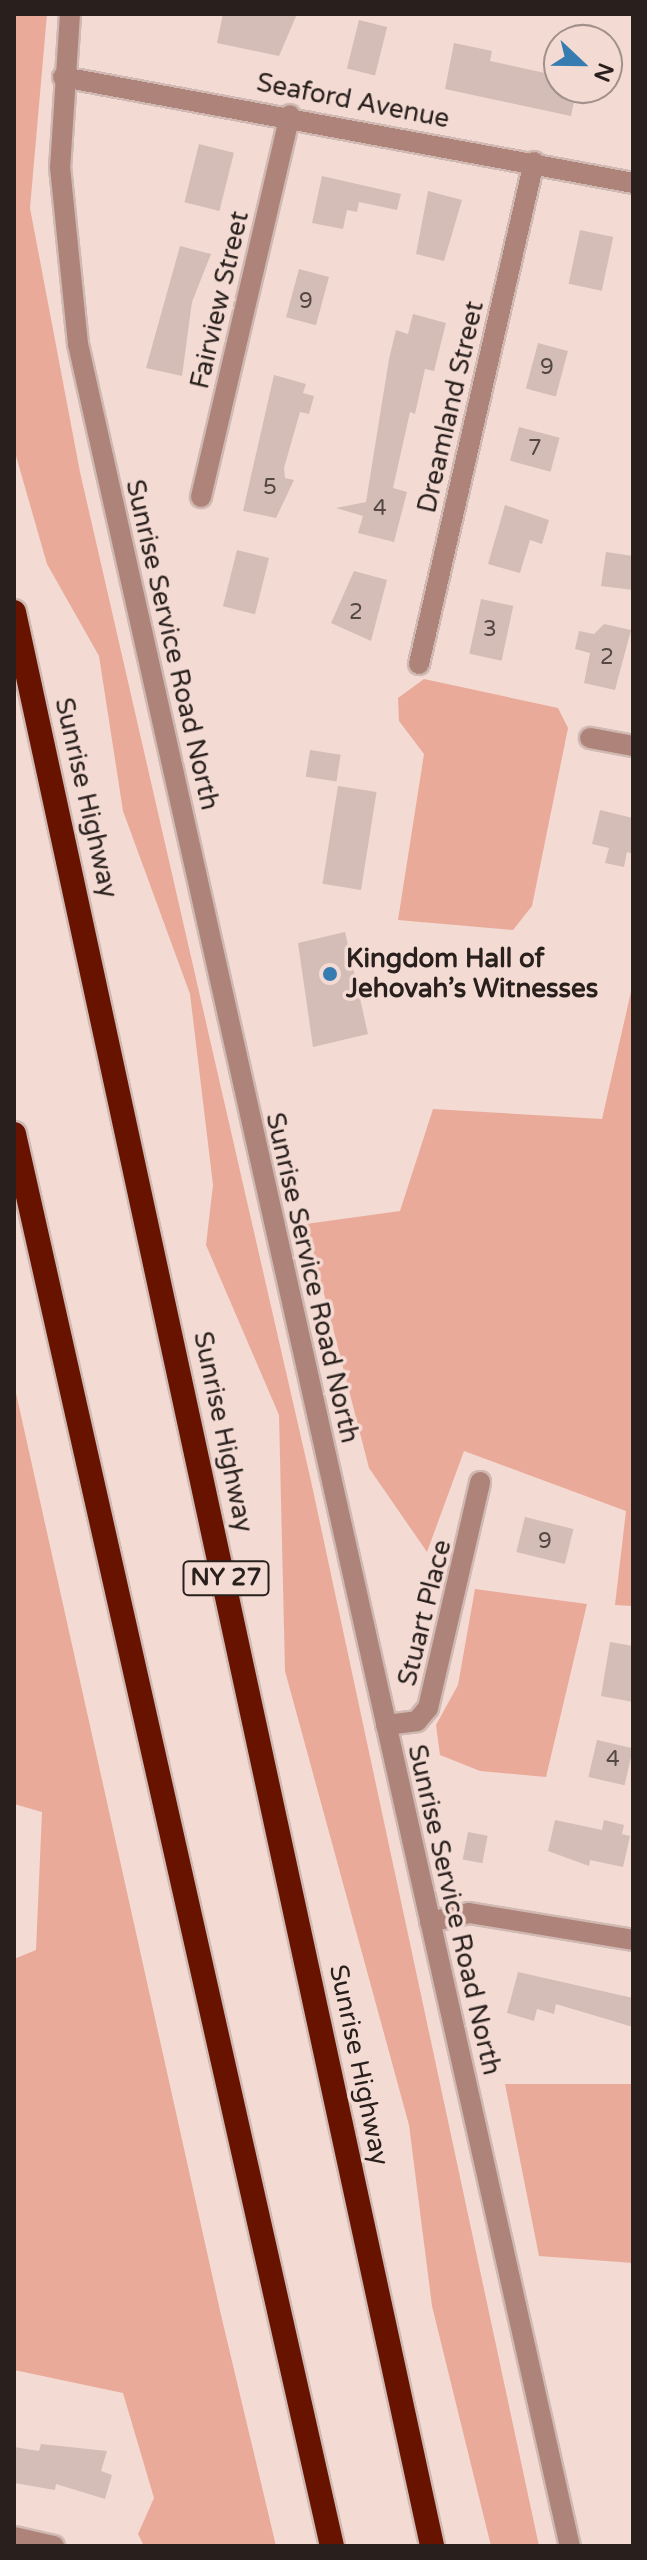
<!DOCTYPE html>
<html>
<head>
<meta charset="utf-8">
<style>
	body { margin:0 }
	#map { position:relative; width:647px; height:2560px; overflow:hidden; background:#f3dad3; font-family:"Varela Round",sans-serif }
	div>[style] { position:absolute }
	.green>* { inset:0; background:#eaaa9a }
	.building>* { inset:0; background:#d5bdb7; transform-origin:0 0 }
	.roads { filter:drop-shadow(2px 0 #cfb9b2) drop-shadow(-2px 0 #cfb9b2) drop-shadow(0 2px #cfb9b2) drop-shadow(0 -2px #cfb9b2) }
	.minor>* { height:20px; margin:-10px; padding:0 10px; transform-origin:10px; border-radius:10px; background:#ae8379 }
	.tertiary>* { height:20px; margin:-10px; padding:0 10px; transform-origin:10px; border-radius:10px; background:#ae8379 }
	.motorway>* { height:24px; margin:-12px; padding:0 12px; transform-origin:12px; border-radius:12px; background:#681200 }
	.dots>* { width:22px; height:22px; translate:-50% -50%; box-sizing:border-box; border:4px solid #f3dad3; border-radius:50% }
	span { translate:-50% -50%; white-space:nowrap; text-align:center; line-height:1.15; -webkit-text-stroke:7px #f3dad3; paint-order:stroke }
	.number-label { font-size:22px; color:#544744 }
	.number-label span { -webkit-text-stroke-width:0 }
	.shield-label span { padding:2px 6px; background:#f3dad3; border:2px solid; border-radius:6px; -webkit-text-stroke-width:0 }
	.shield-label { font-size:24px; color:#29201d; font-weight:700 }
	.street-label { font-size:26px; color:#29201d }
	.poi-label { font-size:26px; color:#29201d; font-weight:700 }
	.left { translate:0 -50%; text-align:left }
	.frame { position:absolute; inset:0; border:16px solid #29201d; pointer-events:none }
	.north { position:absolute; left:543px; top:24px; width:80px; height:80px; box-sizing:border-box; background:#f3dad3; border:2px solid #a2908a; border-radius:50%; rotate:112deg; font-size:22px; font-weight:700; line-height:32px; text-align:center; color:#29201d }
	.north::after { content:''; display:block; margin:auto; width:28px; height:36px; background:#367cb1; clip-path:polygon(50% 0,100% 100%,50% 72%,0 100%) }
</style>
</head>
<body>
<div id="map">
	<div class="green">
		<i style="clip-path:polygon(14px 14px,47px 14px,30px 208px,80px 472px,311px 1481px,539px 2546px,491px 2546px,432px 2306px,409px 2125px,285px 1671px,279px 1415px,206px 1245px,213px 1185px,190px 994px,123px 811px,99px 656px,47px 564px,14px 449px)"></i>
		<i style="clip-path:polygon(424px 679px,558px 708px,568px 728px,532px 906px,513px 930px,398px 920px,424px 754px,399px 721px,398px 698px)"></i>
		<i style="clip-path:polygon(633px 983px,633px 1606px,615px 1605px,626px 1511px,464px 1451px,427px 1552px,369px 1468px,306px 1224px,400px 1211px,433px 1109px,602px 1119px)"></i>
		<i style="clip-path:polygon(14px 1384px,221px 2315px,276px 2546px,144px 2546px,138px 2534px,154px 2498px,123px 2393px,14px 2370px,14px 1959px,36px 1950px,42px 1812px,14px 1804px)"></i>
		<i style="clip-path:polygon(475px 1589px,587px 1604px,546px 1777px,480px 1771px,440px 1755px,436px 1725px,458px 1685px)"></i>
		<i style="clip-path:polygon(505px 2084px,633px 2084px,633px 2263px,539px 2256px)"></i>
	</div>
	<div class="building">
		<i style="clip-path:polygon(223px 14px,297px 14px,279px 56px,217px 43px)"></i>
		<i style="left:359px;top:20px;width:29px;height:50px;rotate:14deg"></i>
		<i style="clip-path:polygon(454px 43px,492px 51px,490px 61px,559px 76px,559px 88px,577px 88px,571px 116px,445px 89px)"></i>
		<i style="left:199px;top:144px;width:36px;height:60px;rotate:14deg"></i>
		<i style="clip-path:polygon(322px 176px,401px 194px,397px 210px,359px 202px,357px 212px,347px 210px,343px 229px,312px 223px)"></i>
		<i style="clip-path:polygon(428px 191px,462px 200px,444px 261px,416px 254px)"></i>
		<i style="left:580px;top:230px;width:34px;height:55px;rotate:12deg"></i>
		<i style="clip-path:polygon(180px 246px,211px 254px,192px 302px,182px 376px,146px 368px)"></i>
		<i style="left:299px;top:269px;width:31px;height:50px;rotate:15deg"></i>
		<i style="clip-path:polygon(413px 314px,446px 323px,434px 371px,425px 369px,415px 414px,410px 412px,393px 488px,407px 492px,394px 542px,358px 533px,363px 516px,336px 508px,366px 502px,389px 359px,396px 330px,408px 334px)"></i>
		<i style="left:538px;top:343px;width:31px;height:47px;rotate:15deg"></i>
		<i style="clip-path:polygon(274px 375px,306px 384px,303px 393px,314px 396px,309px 414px,300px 412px,284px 468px,285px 478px,294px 480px,276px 518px,243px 511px)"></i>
		<i style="left:519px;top:427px;width:42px;height:35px;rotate:15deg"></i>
		<i style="clip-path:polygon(505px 505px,549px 520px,542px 544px,530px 540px,520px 573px,488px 564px)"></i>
		<i style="left:237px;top:550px;width:33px;height:58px;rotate:14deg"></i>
		<i style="clip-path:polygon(606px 552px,633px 556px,633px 590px,601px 586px)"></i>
		<i style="clip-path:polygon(354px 571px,387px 580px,371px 641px,331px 623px)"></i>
		<i style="left:481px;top:599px;width:33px;height:56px;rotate:12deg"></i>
		<i style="clip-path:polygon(604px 624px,631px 630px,615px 690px,584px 683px,590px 653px,575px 649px,579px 631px,594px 634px)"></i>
		<i style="left:310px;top:750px;width:31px;height:27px;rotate:9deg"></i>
		<i style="left:338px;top:786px;width:39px;height:99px;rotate:9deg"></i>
		<i style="clip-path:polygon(600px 810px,633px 818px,633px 854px,627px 852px,624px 867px,605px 863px,609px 848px,592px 844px)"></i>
		<i style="clip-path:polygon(345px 932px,368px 1034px,313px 1047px,298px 943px)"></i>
		<i style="left:525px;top:1517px;width:50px;height:36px;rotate:14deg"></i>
		<i style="clip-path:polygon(610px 1642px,633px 1646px,633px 1702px,601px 1696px)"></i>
		<i style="left:597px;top:1740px;width:37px;height:38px;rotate:13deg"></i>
		<i style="clip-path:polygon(555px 1820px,602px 1830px,604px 1820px,624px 1825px,622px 1834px,630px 1836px,623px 1867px,590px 1860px,589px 1866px,548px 1851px)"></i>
		<i style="left:468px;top:1832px;width:20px;height:28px;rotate:11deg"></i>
		<i style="clip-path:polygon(518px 1972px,633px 1998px,633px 2027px,556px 2004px,554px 2014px,537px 2009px,534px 2021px,507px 2013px)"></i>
		<i style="clip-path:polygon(41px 2444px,107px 2451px,101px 2471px,112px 2475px,105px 2499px,56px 2484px,55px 2490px,14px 2483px,14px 2447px,39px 2451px)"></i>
	</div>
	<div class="roads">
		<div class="minor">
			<i style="left:63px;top:77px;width:580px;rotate:10.53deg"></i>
			<i style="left:201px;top:497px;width:392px;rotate:-76.9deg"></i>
			<i style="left:419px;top:664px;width:515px;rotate:-77.1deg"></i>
			<i style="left:590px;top:738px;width:44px;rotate:10.5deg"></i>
			<i style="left:386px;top:1725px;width:31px;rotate:-7deg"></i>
			<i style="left:417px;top:1721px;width:17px;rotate:-50deg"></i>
			<i style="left:428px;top:1708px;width:232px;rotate:-77deg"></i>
			<i style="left:430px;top:1922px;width:40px;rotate:-13deg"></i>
			<i style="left:469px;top:1913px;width:166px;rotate:9.3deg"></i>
			<i style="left:14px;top:2537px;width:41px;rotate:12.7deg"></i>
		</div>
		<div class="tertiary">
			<i style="left:70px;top:14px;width:153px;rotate:93.7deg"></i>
			<i style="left:60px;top:167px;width:178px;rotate:84.2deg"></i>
			<i style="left:78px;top:344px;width:2256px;rotate:77.41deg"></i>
		</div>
		<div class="motorway">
			<i style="left:14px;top:612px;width:1979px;rotate:77.8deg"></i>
			<i style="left:14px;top:1134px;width:1447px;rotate:77.31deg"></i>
		</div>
	</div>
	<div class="dots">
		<i style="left:330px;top:974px;background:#367cb1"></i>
	</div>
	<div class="number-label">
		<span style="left:306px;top:302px">9</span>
		<span style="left:547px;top:368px">9</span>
		<span style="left:535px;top:449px">7</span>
		<span style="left:270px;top:488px">5</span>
		<span style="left:380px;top:509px">4</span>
		<span style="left:356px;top:613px">2</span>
		<span style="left:490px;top:630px">3</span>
		<span style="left:607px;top:658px">2</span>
		<span style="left:545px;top:1542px">9</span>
		<span style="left:613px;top:1760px">4</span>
	</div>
	<div class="shield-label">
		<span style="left:226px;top:1578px">NY 27</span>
	</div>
	<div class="street-label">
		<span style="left:353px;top:101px;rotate:11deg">Seaford Avenue</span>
		<span style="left:220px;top:300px;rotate:-77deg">Fairview Street</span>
		<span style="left:451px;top:407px;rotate:-77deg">Dreamland Street</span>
		<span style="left:172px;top:645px;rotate:77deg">Sunrise Service Road North</span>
		<span style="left:86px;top:798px;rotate:77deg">Sunrise Highway</span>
		<span style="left:312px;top:1278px;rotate:77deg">Sunrise Service Road North</span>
		<span style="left:223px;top:1432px;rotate:78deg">Sunrise Highway</span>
		<span style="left:425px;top:1613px;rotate:-76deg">Stuart Place</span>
		<span style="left:454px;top:1910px;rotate:77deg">Sunrise Service Road North</span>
		<span style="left:359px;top:2065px;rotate:78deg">Sunrise Highway</span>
	</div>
	<div class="poi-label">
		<span class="left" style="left:346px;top:974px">Kingdom Hall of<br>Jehovah’s Witnesses</span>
	</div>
	<div class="frame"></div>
	<div class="north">N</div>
</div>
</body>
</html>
